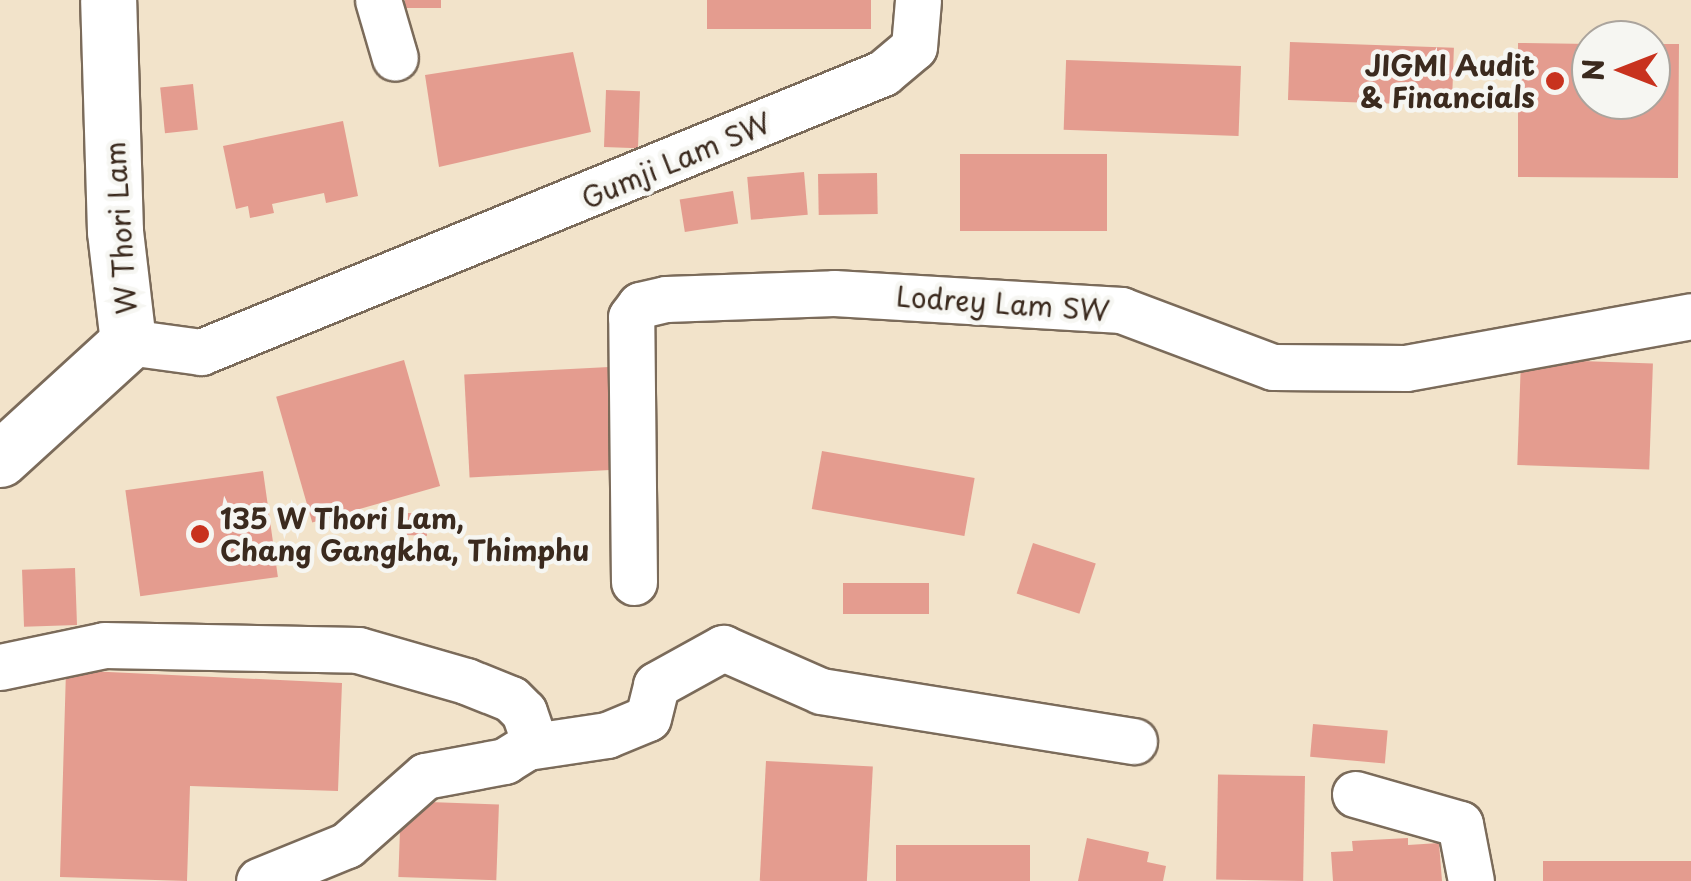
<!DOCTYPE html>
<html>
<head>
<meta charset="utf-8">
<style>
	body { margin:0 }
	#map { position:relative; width:1691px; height:881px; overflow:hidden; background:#f2e3ca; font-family:"Playpen Sans",sans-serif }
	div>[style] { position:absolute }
	.building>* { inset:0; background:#e49c8f; transform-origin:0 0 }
	.roads { filter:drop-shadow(2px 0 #7b6b5a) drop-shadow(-2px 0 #7b6b5a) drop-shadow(0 2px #7b6b5a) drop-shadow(0 -2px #7b6b5a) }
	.street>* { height:45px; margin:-22.5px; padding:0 22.5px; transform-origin:22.5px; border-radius:22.5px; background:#fff }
	.secondary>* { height:55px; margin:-27.5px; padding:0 27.5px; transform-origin:27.5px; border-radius:27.5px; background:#fff }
	.dots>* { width:28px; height:28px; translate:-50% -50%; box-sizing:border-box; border:5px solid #f6f6f2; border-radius:50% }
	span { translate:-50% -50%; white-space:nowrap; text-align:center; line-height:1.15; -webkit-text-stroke:9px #f6f6f2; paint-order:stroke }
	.poi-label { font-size:28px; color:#3b2a1e; font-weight:700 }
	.right { translate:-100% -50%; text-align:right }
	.left { translate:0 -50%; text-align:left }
	.street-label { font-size:28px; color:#3b2a1e }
	.north { position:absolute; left:1571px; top:20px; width:100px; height:100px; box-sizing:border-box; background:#f6f6f2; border:2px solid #aba49d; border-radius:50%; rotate:270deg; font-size:28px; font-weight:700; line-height:40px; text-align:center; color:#3b2a1e }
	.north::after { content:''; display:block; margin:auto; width:35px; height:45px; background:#c8321e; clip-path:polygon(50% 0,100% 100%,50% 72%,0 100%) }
</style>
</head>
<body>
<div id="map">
	<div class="building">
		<i style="left:405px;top:0;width:36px;height:8px"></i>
		<i style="left:707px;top:0;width:164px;height:29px"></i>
		<i style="left:1290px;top:42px;width:164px;height:58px;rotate:2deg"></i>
		<i style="clip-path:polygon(1518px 43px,1591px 44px,1591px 100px,1651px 100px,1651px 44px,1679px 44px,1678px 178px,1518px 177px)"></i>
		<i style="clip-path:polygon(573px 52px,591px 132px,439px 167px,425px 75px)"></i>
		<i style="left:1241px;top:66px;width:70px;height:175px;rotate:92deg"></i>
		<i style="left:193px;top:84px;width:46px;height:33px;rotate:84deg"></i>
		<i style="left:606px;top:90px;width:34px;height:57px;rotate:2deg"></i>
		<i style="clip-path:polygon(343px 121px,358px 196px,326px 203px,324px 193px,272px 204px,274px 213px,250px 218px,248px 206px,236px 209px,223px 146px)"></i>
		<i style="left:960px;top:154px;width:147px;height:77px"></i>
		<i style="left:804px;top:172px;width:43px;height:57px;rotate:85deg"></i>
		<i style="left:877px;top:173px;width:41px;height:59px;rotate:89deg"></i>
		<i style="left:733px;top:191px;width:33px;height:54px;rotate:81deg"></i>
		<i style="left:1521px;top:359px;width:132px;height:106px;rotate:2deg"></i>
		<i style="left:404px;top:360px;width:131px;height:133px;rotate:74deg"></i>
		<i style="left:609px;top:367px;width:103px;height:145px;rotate:87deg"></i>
		<i style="left:822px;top:451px;width:155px;height:59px;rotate:10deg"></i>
		<i style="left:263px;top:471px;width:107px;height:139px;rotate:82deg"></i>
		<i style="left:408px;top:513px;width:20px;height:22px;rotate:3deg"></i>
		<i style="left:1033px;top:543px;width:66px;height:53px;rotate:18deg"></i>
		<i style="left:75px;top:568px;width:57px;height:53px;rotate:88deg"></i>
		<i style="left:929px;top:583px;width:31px;height:86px;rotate:90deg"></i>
		<i style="clip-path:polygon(66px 670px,342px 683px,338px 791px,190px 786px,187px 881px,60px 877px)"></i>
		<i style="left:1313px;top:724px;width:75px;height:33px;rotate:5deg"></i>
		<i style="left:766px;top:761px;width:107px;height:120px;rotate:3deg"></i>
		<i style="left:1305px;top:776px;width:105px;height:87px;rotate:91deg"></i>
		<i style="left:401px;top:801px;width:98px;height:76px;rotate:2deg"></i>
		<i style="clip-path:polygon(1087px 838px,1149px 852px,1147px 862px,1166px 866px,1163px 881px,1078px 881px)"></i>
		<i style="clip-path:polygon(1408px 838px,1408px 845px,1439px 843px,1442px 881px,1333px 881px,1331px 852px,1353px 851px,1352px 841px)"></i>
		<i style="left:896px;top:845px;width:134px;height:36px"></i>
		<i style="left:1691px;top:861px;width:20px;height:148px;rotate:90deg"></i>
	</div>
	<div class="roads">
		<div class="street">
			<i style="left:378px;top:0;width:60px;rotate:73.7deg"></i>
			<i style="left:128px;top:342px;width:74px;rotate:7.8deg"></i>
			<i style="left:201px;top:352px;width:737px;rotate:-22.25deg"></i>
			<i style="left:883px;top:73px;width:40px;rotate:-40deg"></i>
			<i style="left:914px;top:47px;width:47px;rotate:-85.1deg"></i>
			<i style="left:634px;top:582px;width:265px;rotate:-90.6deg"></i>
			<i style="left:631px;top:317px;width:15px;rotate:-53deg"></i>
			<i style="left:640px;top:305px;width:27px;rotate:-13deg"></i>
			<i style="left:666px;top:299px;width:168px;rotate:-2deg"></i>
			<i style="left:834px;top:293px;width:288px;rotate:3.4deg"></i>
			<i style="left:1121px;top:310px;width:162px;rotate:20.6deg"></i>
			<i style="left:1273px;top:367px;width:133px;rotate:0.4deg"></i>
			<i style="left:1406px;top:368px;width:290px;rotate:-10.3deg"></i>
			<i style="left:0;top:667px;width:106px;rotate:-11.9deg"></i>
			<i style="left:104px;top:645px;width:254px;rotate:1.1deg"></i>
			<i style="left:358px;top:650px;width:112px;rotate:16deg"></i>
			<i style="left:466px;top:681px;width:48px;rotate:21.8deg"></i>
			<i style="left:511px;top:699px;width:18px;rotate:45deg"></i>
			<i style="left:524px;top:712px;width:28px;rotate:71deg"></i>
			<i style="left:533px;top:738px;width:11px;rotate:124deg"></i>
			<i style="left:527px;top:747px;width:26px;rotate:148deg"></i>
			<i style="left:505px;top:761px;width:81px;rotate:169.4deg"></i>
			<i style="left:425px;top:776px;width:104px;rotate:138.5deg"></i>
			<i style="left:347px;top:845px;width:95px;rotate:157.8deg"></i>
			<i style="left:527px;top:747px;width:81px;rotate:-8.5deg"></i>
			<i style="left:607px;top:735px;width:44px;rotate:-22.5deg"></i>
			<i style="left:648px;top:718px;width:34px;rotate:-76deg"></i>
			<i style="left:656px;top:685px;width:77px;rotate:-28.9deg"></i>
			<i style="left:723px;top:648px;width:107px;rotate:23.7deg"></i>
			<i style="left:821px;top:691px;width:317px;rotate:9.1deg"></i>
			<i style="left:1355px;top:794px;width:109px;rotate:15.9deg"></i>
			<i style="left:1460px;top:824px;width:58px;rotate:79.1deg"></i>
		</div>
		<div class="secondary">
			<i style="left:0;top:459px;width:173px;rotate:-42.4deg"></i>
			<i style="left:128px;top:342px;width:112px;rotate:-96.7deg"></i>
			<i style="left:115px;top:231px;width:231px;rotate:-91.7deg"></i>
		</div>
	</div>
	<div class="dots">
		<i style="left:1555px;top:81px;background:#c8321e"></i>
		<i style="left:200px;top:534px;background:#c8321e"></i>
	</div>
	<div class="poi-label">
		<span class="right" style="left:1535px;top:81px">JIGMI Audit<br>&amp; Financials</span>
		<span class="left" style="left:220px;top:534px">135 W Thori Lam,<br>Chang Gangkha, Thimphu</span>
	</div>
	<div class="street-label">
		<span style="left:676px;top:160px;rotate:-23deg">Gumji Lam SW</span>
		<span style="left:120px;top:228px;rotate:-94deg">W Thori Lam</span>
		<span style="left:1003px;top:303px;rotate:4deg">Lodrey Lam SW</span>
	</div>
	<div class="north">N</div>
</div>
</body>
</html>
